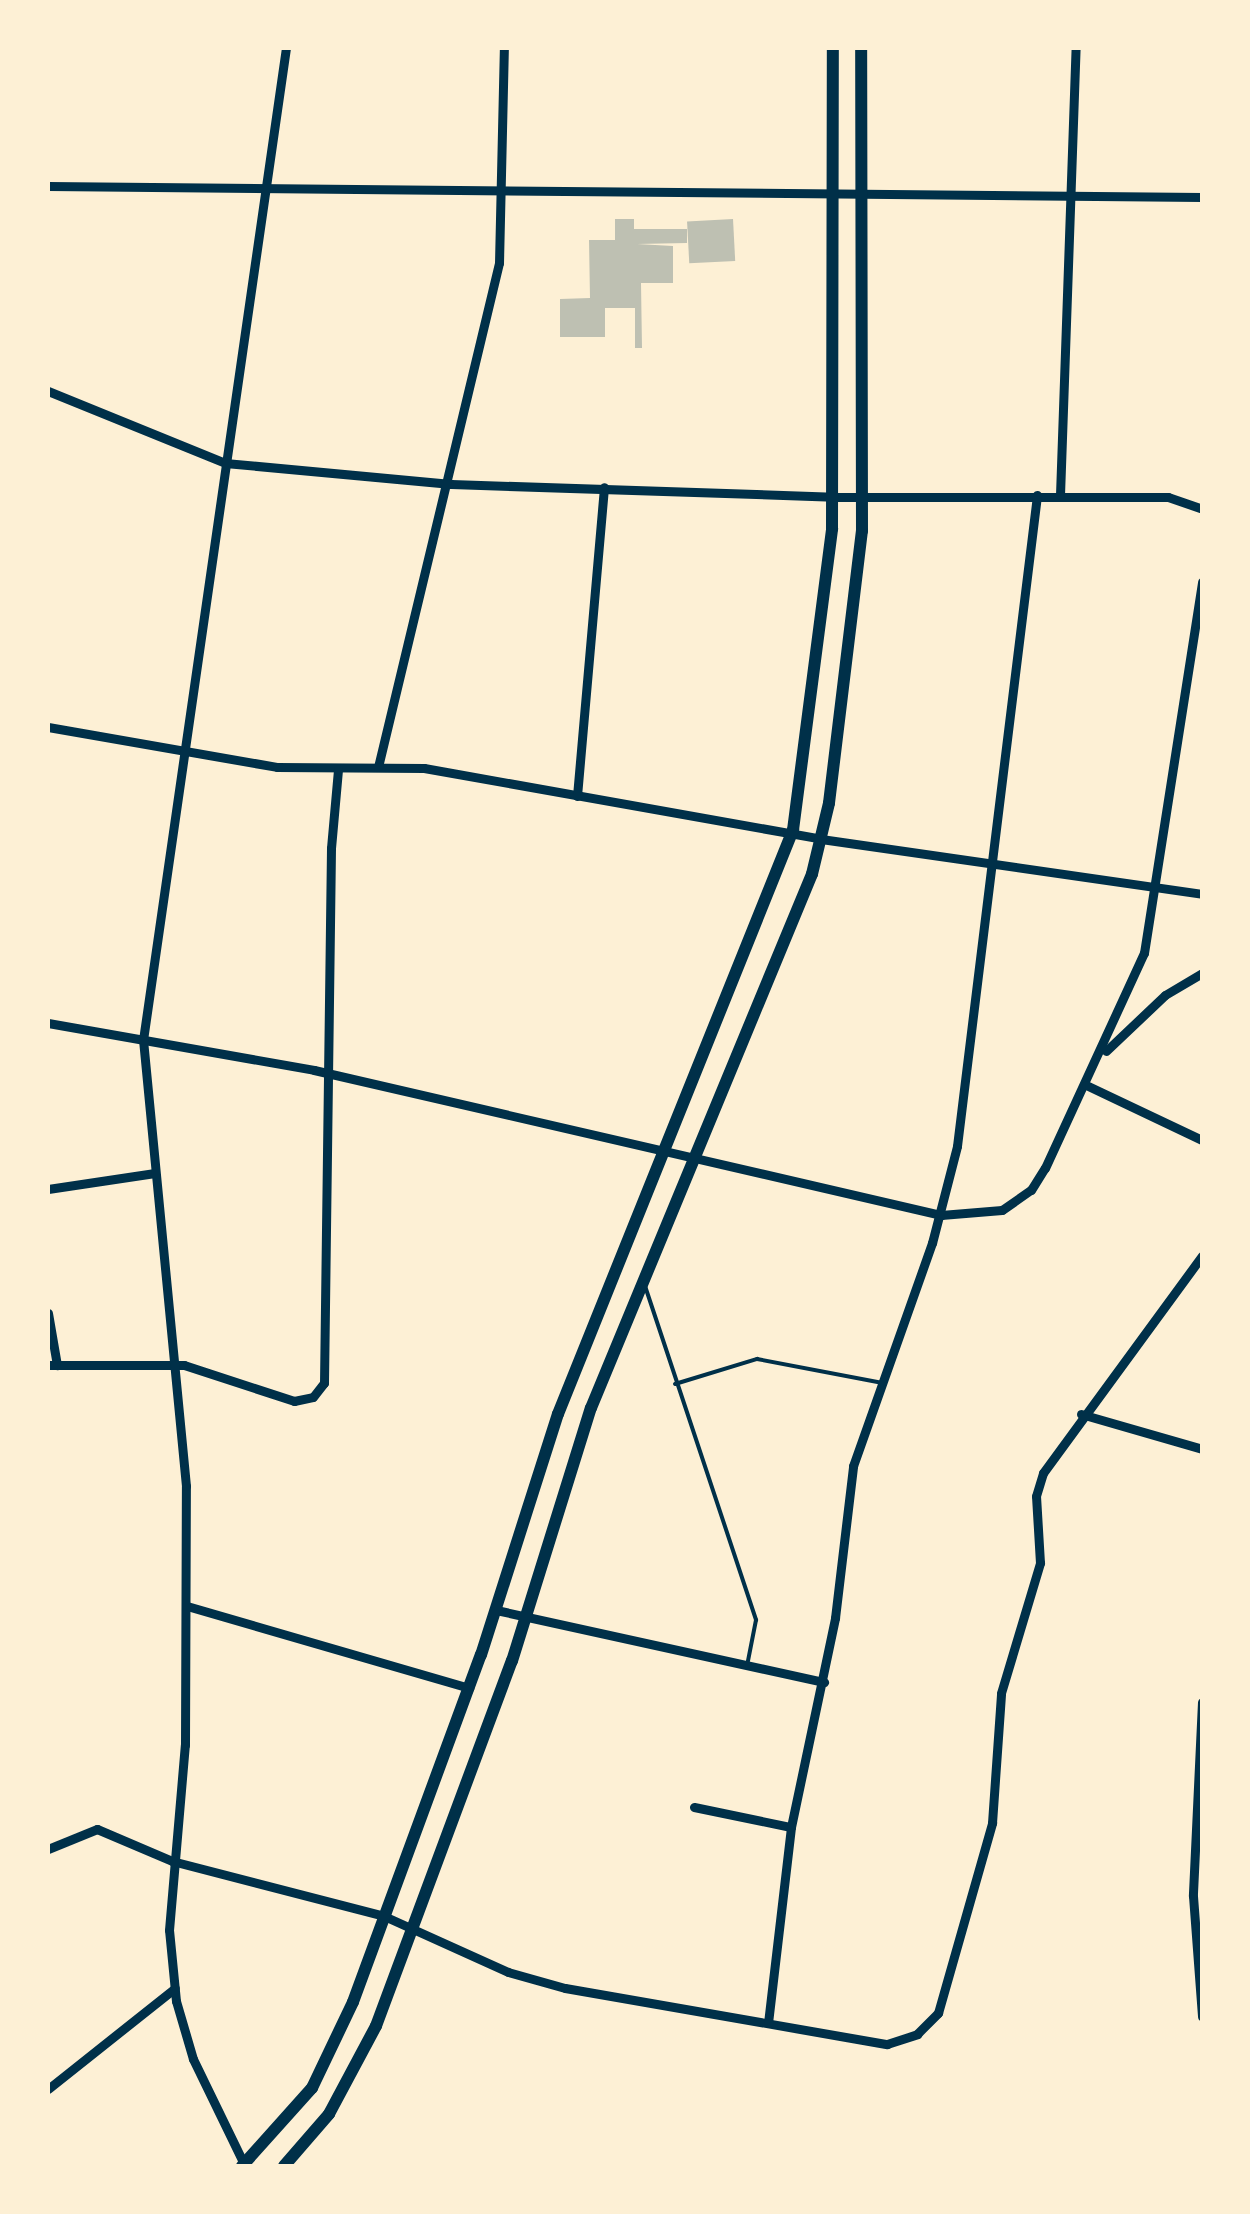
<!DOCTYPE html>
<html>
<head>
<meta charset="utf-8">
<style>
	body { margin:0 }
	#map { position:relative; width:1250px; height:2214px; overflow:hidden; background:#fdf0d5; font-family:Jost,sans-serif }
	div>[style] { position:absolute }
	.building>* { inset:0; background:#bec0b2; transform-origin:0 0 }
	.service>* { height:4px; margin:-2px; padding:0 2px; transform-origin:2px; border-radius:2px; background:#003049 }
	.minor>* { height:9px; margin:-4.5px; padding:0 4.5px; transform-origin:4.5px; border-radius:4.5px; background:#003049 }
	.secondary>* { height:12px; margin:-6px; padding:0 6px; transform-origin:6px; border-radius:6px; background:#003049 }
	span { translate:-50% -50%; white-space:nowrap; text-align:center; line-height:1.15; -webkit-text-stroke:9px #fdf0d5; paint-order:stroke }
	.frame { position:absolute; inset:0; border:50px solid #fdf0d5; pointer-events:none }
</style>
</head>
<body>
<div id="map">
	<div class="building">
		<i style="clip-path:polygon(615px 219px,634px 219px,634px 229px,687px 229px,687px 243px,637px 244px,673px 246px,673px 283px,641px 283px,642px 348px,635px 348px,635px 308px,605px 308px,605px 337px,560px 337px,560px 299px,590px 298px,589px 240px,615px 240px)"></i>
		<i style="left:733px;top:219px;width:42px;height:46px;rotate:87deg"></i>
	</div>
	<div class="service">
		<i style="left:645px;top:1286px;width:352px;rotate:71.6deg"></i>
		<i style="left:756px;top:1620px;width:47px;rotate:101.1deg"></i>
		<i style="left:675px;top:1384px;width:86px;rotate:-17deg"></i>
		<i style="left:757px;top:1359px;width:128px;rotate:10.8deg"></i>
	</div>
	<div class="minor">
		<i style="left:48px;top:186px;width:1154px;rotate:0.55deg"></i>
		<i style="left:48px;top:391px;width:191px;rotate:22.1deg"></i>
		<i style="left:225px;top:463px;width:227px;rotate:5.3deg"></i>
		<i style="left:451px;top:484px;width:382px;rotate:1.9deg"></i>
		<i style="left:833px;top:497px;width:335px"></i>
		<i style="left:1168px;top:497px;width:36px;rotate:19deg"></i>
		<i style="left:1060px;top:495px;width:447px;rotate:-88deg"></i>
		<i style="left:48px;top:727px;width:232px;rotate:9.9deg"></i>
		<i style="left:277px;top:767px;width:147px;rotate:0.4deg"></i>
		<i style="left:424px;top:768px;width:403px;rotate:10.1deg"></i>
		<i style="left:821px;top:839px;width:385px;rotate:8.2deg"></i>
		<i style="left:378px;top:767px;width:518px;rotate:-76.5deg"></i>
		<i style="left:499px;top:263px;width:215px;rotate:-88.7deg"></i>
		<i style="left:577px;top:796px;width:310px;rotate:-85deg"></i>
		<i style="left:48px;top:1023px;width:270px;rotate:10deg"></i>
		<i style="left:314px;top:1070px;width:644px;rotate:13.02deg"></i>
		<i style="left:941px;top:1215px;width:61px;rotate:-4.7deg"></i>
		<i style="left:1002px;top:1210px;width:35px;rotate:-35deg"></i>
		<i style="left:1031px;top:1190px;width:26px;rotate:-58deg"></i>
		<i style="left:1045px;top:1168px;width:237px;rotate:-65.3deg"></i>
		<i style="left:1144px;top:953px;width:376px;rotate:-81.1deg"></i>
		<i style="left:1106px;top:1051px;width:81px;rotate:-43.5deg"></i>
		<i style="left:1165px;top:995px;width:43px;rotate:-30.7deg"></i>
		<i style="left:1086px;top:1085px;width:128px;rotate:25.4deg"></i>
		<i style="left:48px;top:1189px;width:108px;rotate:-8.5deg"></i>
		<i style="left:48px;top:1313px;width:53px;rotate:80.2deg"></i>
		<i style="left:48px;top:1365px;width:136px"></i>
		<i style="left:184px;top:1365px;width:116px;rotate:18.1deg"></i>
		<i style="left:294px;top:1401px;width:19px;rotate:-12deg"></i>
		<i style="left:313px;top:1397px;width:18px;rotate:-52deg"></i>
		<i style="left:324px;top:1383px;width:535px;rotate:-89.25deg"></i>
		<i style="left:331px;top:848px;width:79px;rotate:-84.9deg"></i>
		<i style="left:1081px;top:1414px;width:126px;rotate:16.1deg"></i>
		<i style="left:187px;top:1606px;width:294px;rotate:16.2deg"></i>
		<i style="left:496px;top:1610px;width:336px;rotate:12.4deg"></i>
		<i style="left:1202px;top:1702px;width:194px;rotate:92.7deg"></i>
		<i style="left:1193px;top:1896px;width:121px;rotate:85.7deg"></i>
		<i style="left:694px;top:1807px;width:99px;rotate:11.7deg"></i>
		<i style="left:48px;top:1849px;width:53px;rotate:-22.2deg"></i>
		<i style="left:97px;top:1829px;width:82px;rotate:23.1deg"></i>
		<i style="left:172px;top:1861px;width:219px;rotate:14.5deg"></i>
		<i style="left:384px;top:1916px;width:136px;rotate:24.3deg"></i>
		<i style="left:508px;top:1972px;width:59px;rotate:15.7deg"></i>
		<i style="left:565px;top:1988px;width:327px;rotate:9.9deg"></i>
		<i style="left:887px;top:2044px;width:32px;rotate:-18deg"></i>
		<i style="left:917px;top:2034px;width:30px;rotate:-45deg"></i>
		<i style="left:938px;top:2013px;width:198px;rotate:-74.1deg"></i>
		<i style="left:992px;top:1823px;width:130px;rotate:-86deg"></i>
		<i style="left:1001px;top:1693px;width:136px;rotate:-73.3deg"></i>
		<i style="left:1040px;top:1563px;width:67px;rotate:-93.4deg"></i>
		<i style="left:1036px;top:1496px;width:24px;rotate:-73deg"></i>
		<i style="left:1043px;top:1473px;width:269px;rotate:-53.8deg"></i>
		<i style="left:768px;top:2023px;width:197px;rotate:-83.3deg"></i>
		<i style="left:791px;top:1827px;width:214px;rotate:-78.1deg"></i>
		<i style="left:835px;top:1618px;width:153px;rotate:-83.2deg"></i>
		<i style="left:853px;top:1466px;width:237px;rotate:-70.5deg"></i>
		<i style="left:932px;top:1243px;width:100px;rotate:-75.5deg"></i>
		<i style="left:957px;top:1146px;width:656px;rotate:-82.99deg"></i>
		<i style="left:48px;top:2089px;width:162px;rotate:-38.5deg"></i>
		<i style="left:244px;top:2164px;width:117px;rotate:-115.9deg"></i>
		<i style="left:193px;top:2059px;width:60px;rotate:-106.3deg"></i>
		<i style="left:176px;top:2001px;width:71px;rotate:-95.6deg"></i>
		<i style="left:169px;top:1930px;width:186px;rotate:-85.1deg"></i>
		<i style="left:185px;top:1745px;width:259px;rotate:-89.8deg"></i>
		<i style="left:186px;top:1486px;width:448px;rotate:-95.5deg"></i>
		<i style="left:143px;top:1040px;width:1002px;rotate:-81.8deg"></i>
	</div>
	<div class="secondary">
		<i style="left:242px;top:2166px;width:105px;rotate:-48.1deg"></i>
		<i style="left:312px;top:2088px;width:95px;rotate:-64.5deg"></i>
		<i style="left:353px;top:2002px;width:370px;rotate:-69.8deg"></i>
		<i style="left:481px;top:1655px;width:253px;rotate:-72.3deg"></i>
		<i style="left:558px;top:1414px;width:630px;rotate:-68.08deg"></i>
		<i style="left:793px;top:830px;width:304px;rotate:-82.6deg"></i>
		<i style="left:832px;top:529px;width:481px;rotate:-89.9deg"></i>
		<i style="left:284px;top:2166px;width:69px;rotate:-49.1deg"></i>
		<i style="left:329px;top:2114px;width:100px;rotate:-61.9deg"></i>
		<i style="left:376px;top:2026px;width:390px;rotate:-69.6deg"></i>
		<i style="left:512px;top:1661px;width:265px;rotate:-72.7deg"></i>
		<i style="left:591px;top:1408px;width:578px;rotate:-67.52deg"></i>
		<i style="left:812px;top:874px;width:73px;rotate:-76.5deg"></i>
		<i style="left:829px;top:803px;width:274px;rotate:-83.1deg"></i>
		<i style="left:862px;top:531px;width:483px;rotate:-90.1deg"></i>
	</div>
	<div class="frame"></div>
</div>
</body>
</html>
